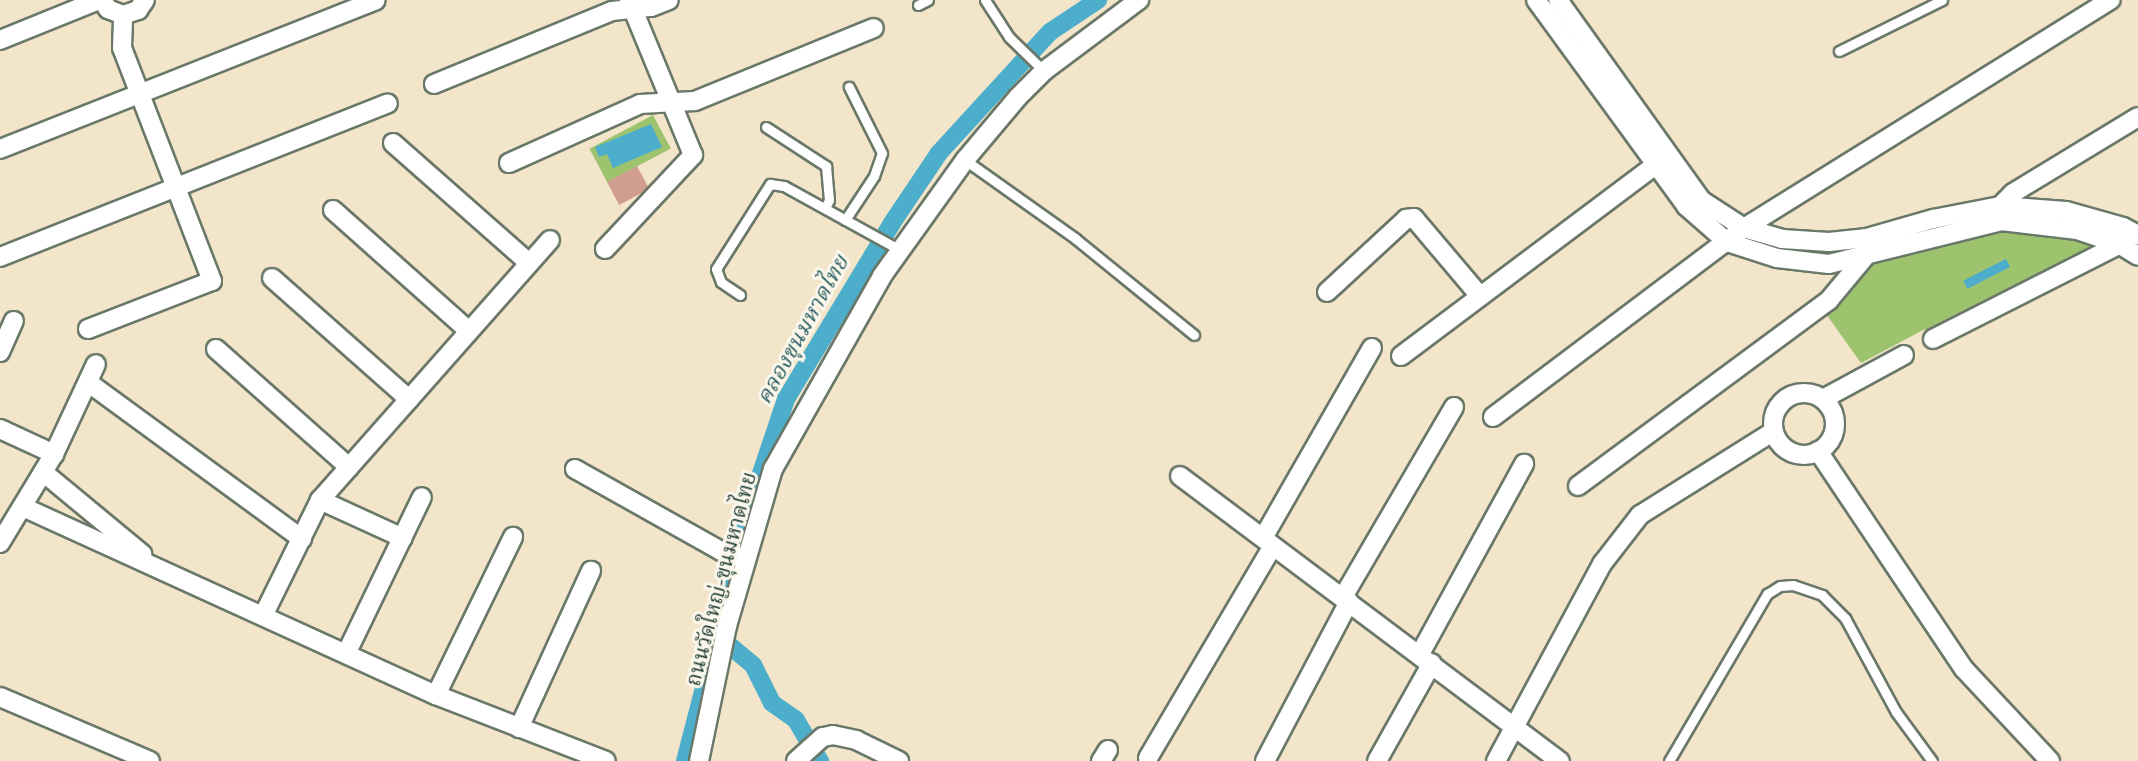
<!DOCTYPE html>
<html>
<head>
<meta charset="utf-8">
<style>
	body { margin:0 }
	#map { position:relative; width:2138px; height:761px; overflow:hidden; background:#f2e5ca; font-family:Alegreya,"Noto Serif Thai",serif }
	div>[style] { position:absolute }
	.green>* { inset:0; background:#9ec36e; transform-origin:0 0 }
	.water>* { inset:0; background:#4caecb; transform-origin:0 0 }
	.canal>* { height:18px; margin:-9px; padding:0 9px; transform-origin:9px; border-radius:9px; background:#4caecb }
	.building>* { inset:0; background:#d09d8e; transform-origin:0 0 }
	.roads { filter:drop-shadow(2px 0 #697868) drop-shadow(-2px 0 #697868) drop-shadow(0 2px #697868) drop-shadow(0 -2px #697868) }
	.service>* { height:9px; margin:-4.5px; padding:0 4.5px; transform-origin:4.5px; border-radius:4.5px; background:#fff }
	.minor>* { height:18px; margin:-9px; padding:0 9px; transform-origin:9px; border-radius:9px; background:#fff }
	.minor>.ring { margin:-9px; padding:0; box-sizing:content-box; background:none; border:18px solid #fff; border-radius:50% }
	span { translate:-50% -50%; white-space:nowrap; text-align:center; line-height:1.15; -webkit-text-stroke:6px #fbf7ec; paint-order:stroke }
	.street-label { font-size:21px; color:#1f3d34 }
	.water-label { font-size:22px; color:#2c5f61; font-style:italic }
</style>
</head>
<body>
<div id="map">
	<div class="green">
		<i style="left:653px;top:115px;width:38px;height:72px;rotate:62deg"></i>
		<i style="clip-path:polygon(2001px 221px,2119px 244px,1933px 339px,1925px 329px,1861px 363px,1821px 307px,1869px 255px)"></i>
	</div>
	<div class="water">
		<i style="clip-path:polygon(651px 124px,662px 147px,613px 168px,607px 154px,599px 157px,595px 147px)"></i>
		<i style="left:2006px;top:259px;width:9px;height:48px;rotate:63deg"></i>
	</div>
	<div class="canal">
		<i style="left:729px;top:591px;width:88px;rotate:-76.1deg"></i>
		<i style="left:750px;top:506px;width:113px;rotate:-71.4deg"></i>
		<i style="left:786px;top:399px;width:205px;rotate:-58.9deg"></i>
		<i style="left:892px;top:223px;width:84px;rotate:-56.1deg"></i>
		<i style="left:939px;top:153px;width:164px;rotate:-47.5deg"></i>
		<i style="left:1050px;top:32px;width:58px;rotate:-33.7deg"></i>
		<i style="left:717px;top:635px;width:47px;rotate:39.8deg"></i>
		<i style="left:753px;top:665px;width:42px;rotate:63.4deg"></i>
		<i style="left:772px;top:703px;width:29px;rotate:35deg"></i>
		<i style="left:796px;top:720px;width:48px;rotate:59.7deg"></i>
		<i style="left:685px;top:761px;width:124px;rotate:-75.5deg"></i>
	</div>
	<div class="building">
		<i style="left:637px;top:166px;width:26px;height:34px;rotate:62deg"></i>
	</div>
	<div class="roads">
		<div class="service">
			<i style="left:985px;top:0;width:44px;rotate:57deg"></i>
			<i style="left:1009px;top:37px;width:49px;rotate:44.2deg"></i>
			<i style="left:918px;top:5px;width:11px;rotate:-27deg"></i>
			<i style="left:1839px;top:51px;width:115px;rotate:-26.3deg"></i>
			<i style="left:766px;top:127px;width:72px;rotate:33deg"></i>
			<i style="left:826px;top:166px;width:34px;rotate:85deg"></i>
			<i style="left:829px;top:200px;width:9px;rotate:117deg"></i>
			<i style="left:965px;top:160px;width:136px;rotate:35.4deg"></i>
			<i style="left:1076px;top:239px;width:152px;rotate:39.1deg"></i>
			<i style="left:845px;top:220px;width:53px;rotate:-56.6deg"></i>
			<i style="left:874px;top:176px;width:24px;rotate:-71deg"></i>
			<i style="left:882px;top:153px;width:74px;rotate:-116.6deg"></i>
			<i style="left:740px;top:295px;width:23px;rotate:-146deg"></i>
			<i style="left:721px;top:282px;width:14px;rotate:-111deg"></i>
			<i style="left:716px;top:269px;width:101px;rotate:-57.6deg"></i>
			<i style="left:770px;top:184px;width:14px;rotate:8deg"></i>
			<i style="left:784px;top:186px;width:132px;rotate:28.9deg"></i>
			<i style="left:1669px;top:761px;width:194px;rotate:-59.6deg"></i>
			<i style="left:1767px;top:594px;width:15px;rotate:-32deg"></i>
			<i style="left:1780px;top:586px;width:13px;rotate:-4deg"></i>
			<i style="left:1793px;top:585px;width:31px;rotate:19deg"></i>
			<i style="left:1822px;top:595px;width:33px;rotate:45deg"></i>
			<i style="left:1845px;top:618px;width:107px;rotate:61.5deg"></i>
			<i style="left:1896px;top:712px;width:61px;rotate:53.7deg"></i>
		</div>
		<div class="minor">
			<i style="left:102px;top:0;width:11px;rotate:56deg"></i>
			<i style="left:108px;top:9px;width:16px;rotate:22deg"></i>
			<i style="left:123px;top:15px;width:16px;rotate:-18deg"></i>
			<i style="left:138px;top:10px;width:12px;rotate:-55deg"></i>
			<i style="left:1536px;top:0;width:255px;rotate:53.9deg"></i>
			<i style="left:1686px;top:206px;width:55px;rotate:41.3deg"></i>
			<i style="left:1727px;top:242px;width:52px;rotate:17.7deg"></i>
			<i style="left:1777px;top:258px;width:52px;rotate:6.6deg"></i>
			<i style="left:1829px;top:264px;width:177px;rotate:-14deg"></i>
			<i style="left:2001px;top:221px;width:77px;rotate:6.8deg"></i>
			<i style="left:2077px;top:230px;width:44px;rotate:18.4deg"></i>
			<i style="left:2119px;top:244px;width:22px;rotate:32deg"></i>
			<i style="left:1558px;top:0;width:246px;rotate:54.4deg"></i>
			<i style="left:1701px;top:200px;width:51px;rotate:33.1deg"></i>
			<i style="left:1744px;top:228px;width:40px;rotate:16deg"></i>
			<i style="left:1782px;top:239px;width:47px;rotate:3.7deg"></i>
			<i style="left:1829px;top:242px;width:38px;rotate:-6deg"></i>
			<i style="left:1867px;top:238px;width:69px;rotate:-16.1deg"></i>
			<i style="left:1933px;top:219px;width:68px;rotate:-11deg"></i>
			<i style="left:2000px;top:206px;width:66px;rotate:4.3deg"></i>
			<i style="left:2066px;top:211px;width:59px;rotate:15.7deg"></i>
			<i style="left:2123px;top:227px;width:17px;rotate:28deg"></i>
			<i style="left:0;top:40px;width:107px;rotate:-22deg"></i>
			<i style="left:434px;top:84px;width:192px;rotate:-22.3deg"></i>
			<i style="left:612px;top:11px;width:39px;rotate:-6deg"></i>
			<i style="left:651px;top:7px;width:19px;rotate:-21deg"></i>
			<i style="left:393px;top:143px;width:181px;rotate:41.4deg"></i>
			<i style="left:0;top:149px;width:404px;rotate:-21.6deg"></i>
			<i style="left:509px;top:163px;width:144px;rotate:-24.2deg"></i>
			<i style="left:640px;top:104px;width:55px;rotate:-3.1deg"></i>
			<i style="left:695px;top:101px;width:193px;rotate:-22.2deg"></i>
			<i style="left:333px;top:210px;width:182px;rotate:41.7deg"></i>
			<i style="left:2000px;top:214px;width:8px;rotate:-90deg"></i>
			<i style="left:2000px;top:206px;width:18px;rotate:-45deg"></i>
			<i style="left:2013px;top:193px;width:146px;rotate:-31.3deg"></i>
			<i style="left:605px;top:249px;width:129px;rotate:-46.9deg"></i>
			<i style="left:693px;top:155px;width:168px;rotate:-112.4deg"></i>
			<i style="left:0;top:257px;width:417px;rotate:-21.6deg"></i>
			<i style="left:272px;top:278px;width:183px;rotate:41.5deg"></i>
			<i style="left:1327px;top:292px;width:108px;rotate:-42.7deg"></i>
			<i style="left:1406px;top:219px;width:8px;rotate:-7deg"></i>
			<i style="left:1414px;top:218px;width:102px;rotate:49.8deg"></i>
			<i style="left:88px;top:329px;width:133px;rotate:-21.2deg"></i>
			<i style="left:212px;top:281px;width:250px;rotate:-111.1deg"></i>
			<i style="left:122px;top:48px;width:33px;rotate:-88deg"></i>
			<i style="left:1933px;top:339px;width:214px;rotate:-26.9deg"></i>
			<i style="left:216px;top:349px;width:178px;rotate:41.6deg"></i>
			<i style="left:0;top:352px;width:34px;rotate:-66deg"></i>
			<i style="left:1401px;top:356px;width:331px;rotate:-36.9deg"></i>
			<i style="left:89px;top:383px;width:264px;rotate:36.2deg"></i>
			<i class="ring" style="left:1773px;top:393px;width:44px;height:44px"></i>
			<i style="left:1823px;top:399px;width:92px;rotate:-28.5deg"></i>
			<i style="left:1493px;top:417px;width:314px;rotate:-37deg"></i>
			<i style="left:1744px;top:228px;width:432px;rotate:-31.9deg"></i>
			<i style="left:0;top:429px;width:60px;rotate:24.8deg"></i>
			<i style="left:1818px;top:451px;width:262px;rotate:56.2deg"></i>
			<i style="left:1964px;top:669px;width:126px;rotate:46.9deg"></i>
			<i style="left:575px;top:469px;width:167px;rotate:29.3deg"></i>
			<i style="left:721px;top:551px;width:26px;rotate:18deg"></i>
			<i style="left:43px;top:472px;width:129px;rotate:39.6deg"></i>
			<i style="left:1180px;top:476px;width:475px;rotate:36.9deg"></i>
			<i style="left:1578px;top:486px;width:312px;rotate:-36.5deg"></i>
			<i style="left:1829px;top:300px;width:62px;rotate:-50.2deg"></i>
			<i style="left:320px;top:500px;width:91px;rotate:24.6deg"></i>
			<i style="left:23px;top:507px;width:454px;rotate:24.5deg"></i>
			<i style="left:436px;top:695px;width:182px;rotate:21.2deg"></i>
			<i style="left:1263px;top:538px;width:219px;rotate:-60.2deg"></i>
			<i style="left:0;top:543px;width:104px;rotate:-58.8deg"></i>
			<i style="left:54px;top:454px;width:99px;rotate:-65deg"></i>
			<i style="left:1343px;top:597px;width:220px;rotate:-59.7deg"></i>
			<i style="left:263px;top:616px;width:129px;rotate:-63.8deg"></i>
			<i style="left:320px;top:500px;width:347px;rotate:-48.5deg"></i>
			<i style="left:346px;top:654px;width:174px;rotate:-64.2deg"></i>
			<i style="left:1420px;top:654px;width:217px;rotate:-61.3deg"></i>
			<i style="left:436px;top:695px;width:176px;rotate:-64deg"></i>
			<i style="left:0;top:697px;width:163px;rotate:23.1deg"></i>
			<i style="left:519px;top:728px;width:173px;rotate:-65.4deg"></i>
			<i style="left:1148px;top:758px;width:246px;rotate:-59.5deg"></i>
			<i style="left:699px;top:761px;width:138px;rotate:-78.3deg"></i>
			<i style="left:727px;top:626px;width:164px;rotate:-73.7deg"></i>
			<i style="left:773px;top:469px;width:222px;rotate:-60.5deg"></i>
			<i style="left:882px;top:276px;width:143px;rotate:-54.4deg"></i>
			<i style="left:965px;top:160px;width:82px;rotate:-49.9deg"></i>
			<i style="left:1018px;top:97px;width:37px;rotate:-45deg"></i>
			<i style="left:1044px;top:71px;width:119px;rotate:-36.8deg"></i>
			<i style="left:796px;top:761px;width:36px;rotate:-42deg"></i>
			<i style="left:823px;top:737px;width:10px;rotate:-11deg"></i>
			<i style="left:833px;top:735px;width:24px;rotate:12deg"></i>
			<i style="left:856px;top:740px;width:48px;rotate:26deg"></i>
			<i style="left:1101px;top:761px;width:13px;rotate:-58deg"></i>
			<i style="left:1265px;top:761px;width:180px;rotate:-62.2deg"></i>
			<i style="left:1377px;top:761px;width:112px;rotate:-60.7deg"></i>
			<i style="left:1496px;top:761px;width:224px;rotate:-61.7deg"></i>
			<i style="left:1602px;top:564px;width:62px;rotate:-52.2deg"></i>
			<i style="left:1640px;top:515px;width:158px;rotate:-32.1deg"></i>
		</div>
	</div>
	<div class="street-label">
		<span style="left:721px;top:579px;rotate:-75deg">ถนนวัดใหญ่-ขุนมหาดไทย</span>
	</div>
	<div class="water-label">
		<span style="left:803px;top:330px;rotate:-61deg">คลองขุนมหาดไทย</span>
	</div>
</div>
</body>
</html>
